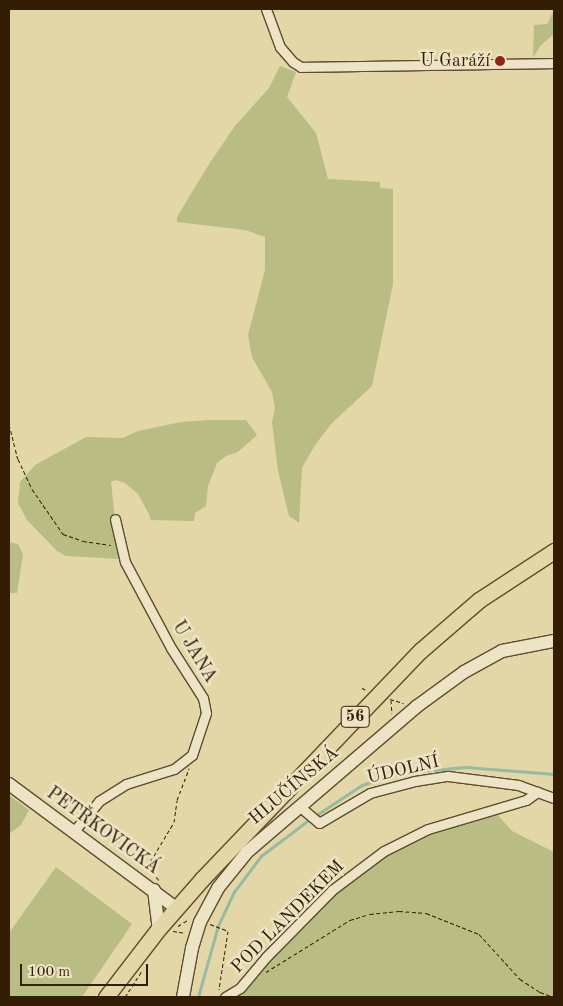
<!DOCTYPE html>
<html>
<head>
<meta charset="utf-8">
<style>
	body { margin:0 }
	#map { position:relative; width:563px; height:1006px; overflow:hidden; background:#e3d6a7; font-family:"Old Standard TT",serif }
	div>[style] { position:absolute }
	.green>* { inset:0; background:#b9bc83 }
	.stream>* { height:2.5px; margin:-1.25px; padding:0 1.25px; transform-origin:1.25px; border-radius:1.25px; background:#96baa2 }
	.path>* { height:1px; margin-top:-0.5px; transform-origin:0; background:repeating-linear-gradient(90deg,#331d05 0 4px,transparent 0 6.5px) }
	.roads { filter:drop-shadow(1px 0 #5f4b2e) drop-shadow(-1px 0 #5f4b2e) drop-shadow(0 1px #5f4b2e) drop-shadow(0 -1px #5f4b2e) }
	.street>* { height:9px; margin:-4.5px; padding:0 4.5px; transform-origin:4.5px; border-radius:4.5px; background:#ede4c6 }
	.secondary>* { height:12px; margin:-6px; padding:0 6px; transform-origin:6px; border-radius:6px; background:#ede4c6 }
	.primary>* { height:15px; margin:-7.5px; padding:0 7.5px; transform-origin:7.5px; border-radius:7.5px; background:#e3d6a7 }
	.dots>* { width:14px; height:14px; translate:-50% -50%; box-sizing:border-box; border:2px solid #ede4c6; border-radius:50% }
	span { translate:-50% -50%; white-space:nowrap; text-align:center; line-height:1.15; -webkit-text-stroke:5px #ede4c6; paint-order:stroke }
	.shield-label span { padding:1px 4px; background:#ede4c6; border:1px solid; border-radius:4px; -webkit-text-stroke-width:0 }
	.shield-label { font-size:16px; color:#331d05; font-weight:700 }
	.poi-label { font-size:18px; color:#331d05 }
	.right { translate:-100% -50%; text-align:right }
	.street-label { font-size:18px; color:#331d05 }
	.frame { position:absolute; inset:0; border:10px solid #331d05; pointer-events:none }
	.scale { position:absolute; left:20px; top:964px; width:128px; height:22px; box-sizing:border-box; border:2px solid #331d05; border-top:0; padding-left:6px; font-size:15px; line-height:18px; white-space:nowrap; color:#331d05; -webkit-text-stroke:4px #ede4c6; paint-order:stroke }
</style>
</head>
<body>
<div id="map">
	<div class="green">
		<i style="clip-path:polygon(554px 10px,554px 34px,540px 46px,533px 58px,534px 25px,547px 24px)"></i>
		<i style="clip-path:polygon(280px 66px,296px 72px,287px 97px,316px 133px,328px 179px,380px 182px,380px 188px,393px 189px,393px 284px,372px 386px,332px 423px,315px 445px,302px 468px,299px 523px,289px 516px,278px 471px,272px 422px,275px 408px,272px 392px,252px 357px,248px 335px,265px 270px,265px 237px,245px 230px,177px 222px,177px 217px,211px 161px,235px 126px,269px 88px)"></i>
		<i style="clip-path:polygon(210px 420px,246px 420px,257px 435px,238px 452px,226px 456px,217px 463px,208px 486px,206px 506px,195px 513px,194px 521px,151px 520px,149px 514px,138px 494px,125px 483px,116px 480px,111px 482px,119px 559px,66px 556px,57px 551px,27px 520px,18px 503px,20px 482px,35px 465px,86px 437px,123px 438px,138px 431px,181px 422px)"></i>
		<i style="clip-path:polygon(9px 542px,18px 544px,23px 554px,17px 593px,9px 593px)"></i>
		<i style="clip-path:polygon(9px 795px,29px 810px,21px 825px,9px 834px)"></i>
		<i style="clip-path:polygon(495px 812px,512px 831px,554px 852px,554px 997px,237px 997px,234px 995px,334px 892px,387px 852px,430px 831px)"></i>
		<i style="clip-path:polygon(56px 867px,132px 924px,82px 997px,9px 997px,9px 933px)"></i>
	</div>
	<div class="stream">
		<i style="left:315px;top:816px;width:56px;rotate:-33.4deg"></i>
		<i style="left:362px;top:785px;width:39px;rotate:-18deg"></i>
		<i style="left:399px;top:773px;width:67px;rotate:-5.1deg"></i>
		<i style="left:466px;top:767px;width:88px;rotate:4.5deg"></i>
		<i style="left:198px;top:997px;width:74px;rotate:-74.3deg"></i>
		<i style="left:218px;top:926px;width:38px;rotate:-65deg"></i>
		<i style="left:234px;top:892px;width:45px;rotate:-53.1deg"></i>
		<i style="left:261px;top:856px;width:61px;rotate:-37.1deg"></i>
	</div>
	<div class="path">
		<i style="left:9px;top:424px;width:36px;rotate:76deg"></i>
		<i style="left:18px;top:459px;width:33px;rotate:65deg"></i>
		<i style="left:32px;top:489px;width:55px;rotate:55.4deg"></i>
		<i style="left:63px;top:534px;width:21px;rotate:19deg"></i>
		<i style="left:83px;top:541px;width:28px;rotate:8deg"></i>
		<i style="left:362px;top:688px;width:4px;rotate:27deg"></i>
		<i style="left:390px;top:699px;width:14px;rotate:17deg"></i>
		<i style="left:391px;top:700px;width:13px;rotate:86deg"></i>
		<i style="left:159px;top:880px;width:18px;rotate:-133deg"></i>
		<i style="left:147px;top:867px;width:52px;rotate:-59deg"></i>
		<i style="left:174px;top:822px;width:22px;rotate:-82deg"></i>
		<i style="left:177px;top:800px;width:34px;rotate:-69deg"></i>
		<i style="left:210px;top:924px;width:19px;rotate:21deg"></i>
		<i style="left:228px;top:931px;width:59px;rotate:98.8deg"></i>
		<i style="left:178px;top:926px;width:13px;rotate:-32deg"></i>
		<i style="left:173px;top:931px;width:13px;rotate:9deg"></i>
		<i style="left:266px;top:972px;width:99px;rotate:-31.8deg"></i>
		<i style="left:350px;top:920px;width:21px;rotate:-17deg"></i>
		<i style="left:370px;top:914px;width:29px;rotate:-6deg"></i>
		<i style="left:399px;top:911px;width:27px;rotate:4deg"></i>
		<i style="left:426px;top:913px;width:57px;rotate:21.6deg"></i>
		<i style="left:479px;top:934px;width:61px;rotate:47.7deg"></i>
		<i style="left:520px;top:979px;width:24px;rotate:33deg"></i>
		<i style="left:540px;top:992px;width:15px;rotate:20deg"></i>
		<i style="left:125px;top:997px;width:30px;rotate:-57deg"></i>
	</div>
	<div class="roads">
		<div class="street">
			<i style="left:266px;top:9px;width:40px;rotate:69.8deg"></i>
			<i style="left:280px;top:47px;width:20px;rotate:49deg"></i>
			<i style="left:293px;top:62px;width:9px;rotate:32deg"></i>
			<i style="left:301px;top:67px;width:253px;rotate:-0.9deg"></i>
			<i style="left:299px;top:806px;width:26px;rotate:40deg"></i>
			<i style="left:319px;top:823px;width:59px;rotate:-30.5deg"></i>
			<i style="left:370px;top:793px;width:47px;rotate:-14.9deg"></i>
			<i style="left:415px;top:781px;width:33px;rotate:-9deg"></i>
			<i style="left:448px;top:776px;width:71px;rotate:7.3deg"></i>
			<i style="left:518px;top:785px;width:38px;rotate:20deg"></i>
			<i style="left:74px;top:831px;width:39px;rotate:-50deg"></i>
			<i style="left:99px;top:801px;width:32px;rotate:-32deg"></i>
			<i style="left:126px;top:784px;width:50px;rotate:-17.4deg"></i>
			<i style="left:174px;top:769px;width:23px;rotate:-38deg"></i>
			<i style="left:192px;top:755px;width:44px;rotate:-71.6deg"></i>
			<i style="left:206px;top:713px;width:15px;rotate:-101deg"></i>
			<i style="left:203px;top:698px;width:59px;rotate:-122.6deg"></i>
			<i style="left:171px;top:648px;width:98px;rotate:-118.1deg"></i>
			<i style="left:125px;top:562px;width:44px;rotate:-103.1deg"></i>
			<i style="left:225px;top:997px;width:17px;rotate:-31deg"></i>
			<i style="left:240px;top:988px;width:40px;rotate:-50deg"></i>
			<i style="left:266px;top:957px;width:94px;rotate:-45.4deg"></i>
			<i style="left:332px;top:890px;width:65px;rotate:-36.9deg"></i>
			<i style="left:384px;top:851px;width:49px;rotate:-26.6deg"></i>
			<i style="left:428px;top:829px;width:102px;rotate:-16.5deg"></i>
			<i style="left:526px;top:800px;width:14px;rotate:-36deg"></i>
		</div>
		<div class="secondary">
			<i style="left:9px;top:784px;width:208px;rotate:36.6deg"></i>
			<i style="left:154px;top:890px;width:39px;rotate:83deg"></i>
			<i style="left:183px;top:997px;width:50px;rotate:-79.6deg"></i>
			<i style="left:192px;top:948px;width:27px;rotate:-73deg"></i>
			<i style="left:200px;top:922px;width:38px;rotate:-62deg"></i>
			<i style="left:218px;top:888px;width:46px;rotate:-51.1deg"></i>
			<i style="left:247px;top:852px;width:223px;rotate:-40.6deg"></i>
			<i style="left:416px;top:707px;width:59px;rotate:-36.1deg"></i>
			<i style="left:464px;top:672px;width:43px;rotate:-28.9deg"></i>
			<i style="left:502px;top:651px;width:53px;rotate:-10.9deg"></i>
		</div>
		<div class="primary">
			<i style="left:106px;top:997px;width:88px;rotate:-52.4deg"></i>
			<i style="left:160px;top:927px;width:64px;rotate:-48.8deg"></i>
			<i style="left:202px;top:879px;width:315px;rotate:-46.3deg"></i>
			<i style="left:420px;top:651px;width:78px;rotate:-40.8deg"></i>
			<i style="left:479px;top:600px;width:90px;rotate:-33.2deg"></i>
		</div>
	</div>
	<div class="dots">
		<i style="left:500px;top:61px;background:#8f2418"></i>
	</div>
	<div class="shield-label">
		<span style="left:355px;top:717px">56</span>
	</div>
	<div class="poi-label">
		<span class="right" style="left:490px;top:61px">U Garáží</span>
	</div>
	<div class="street-label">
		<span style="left:194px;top:652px;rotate:59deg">U JANA</span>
		<span style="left:403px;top:770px;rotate:-13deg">ÚDOLNÍ</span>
		<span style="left:294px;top:786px;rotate:-40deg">HLUČÍNSKÁ</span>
		<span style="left:103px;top:831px;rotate:36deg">PETŘKOVICKÁ</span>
		<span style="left:288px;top:917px;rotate:-45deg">POD LANDEKEM</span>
	</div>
	<div class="frame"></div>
	<div class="scale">100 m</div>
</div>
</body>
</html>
